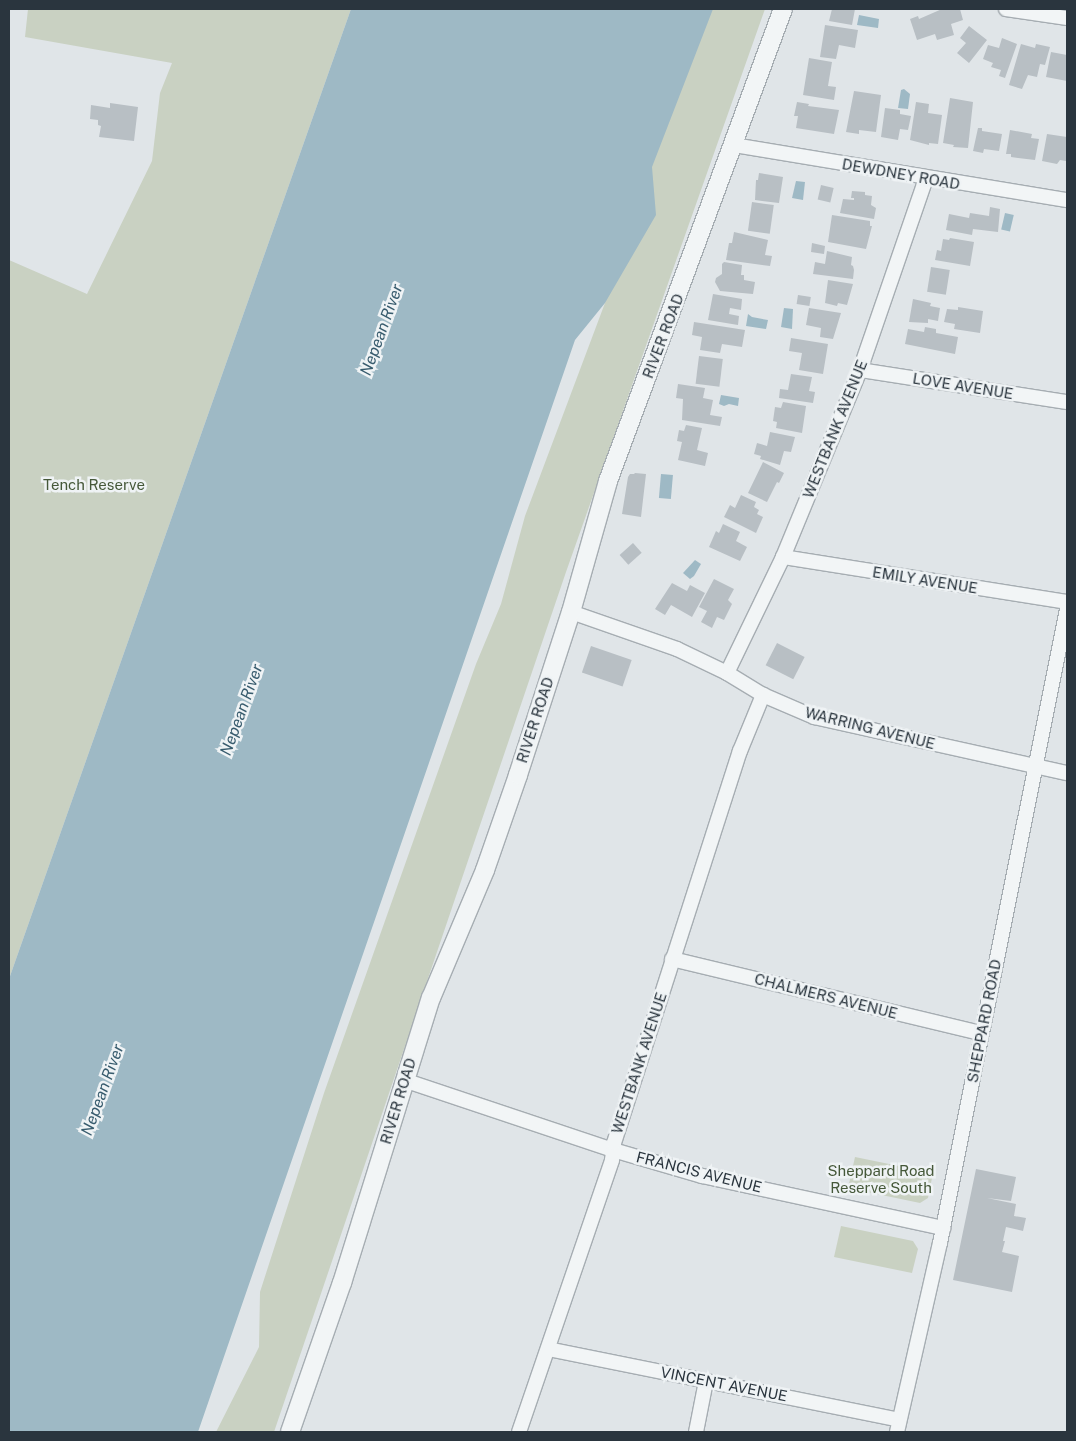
<!DOCTYPE html>
<html>
<head>
<meta charset="utf-8">
<style>
	body { margin:0 }
	#map { position:relative; width:1076px; height:1441px; overflow:hidden; background:#e0e5e8; font-family:"Public Sans",sans-serif }
	div>[style] { position:absolute }
	.green>* { inset:0; background:#c9d1c2 }
	.water>* { inset:0; background:#9eb9c5; transform-origin:0 0 }
	.building>* { inset:0; background:#b8bfc4; transform-origin:0 0 }
	.roads { filter:drop-shadow(1px 0 #a6adb2) drop-shadow(-1px 0 #a6adb2) drop-shadow(0 1px #a6adb2) drop-shadow(0 -1px #a6adb2) }
	.minor>* { height:14px; margin:-7px; padding:0 7px; transform-origin:7px; border-radius:7px; background:#f2f5f6 }
	.tertiary>* { height:18px; margin:-9px; padding:0 9px; transform-origin:9px; border-radius:9px; background:#f2f5f6 }
	span { translate:-50% -50%; white-space:nowrap; text-align:center; line-height:1.15; -webkit-text-stroke:5px #eff3f5; paint-order:stroke }
	.street-label { font-size:15px; color:#2a353e }
	.park-label { font-size:15px; color:#455839 }
	.water-label { font-size:16px; color:#385c6e; font-style:italic }
	.frame { position:absolute; inset:0; border:10px solid #2a353e; pointer-events:none }
</style>
</head>
<body>
<div id="map">
	<div class="green">
		<i style="clip-path:polygon(28px 9px,351px 9px,9px 979px,9px 260px,87px 294px,152px 161px,160px 93px,172px 63px,25px 37px)"></i>
		<i style="clip-path:polygon(710px 9px,765px 9px,566px 572px,274px 1432px,216px 1432px,259px 1347px,260px 1292px,324px 1093px,476px 664px,501px 604px,525px 516px,617px 271px,652px 157px)"></i>
		<i style="clip-path:polygon(855px 1157px,933px 1173px,928px 1198px,920px 1203px,848px 1188px)"></i>
		<i style="clip-path:polygon(841px 1226px,913px 1241px,918px 1249px,912px 1273px,834px 1257px)"></i>
	</div>
	<div class="water">
		<i style="clip-path:polygon(351px 9px,713px 9px,652px 167px,656px 215px,605px 303px,575px 340px,198px 1432px,9px 1432px,9px 979px)"></i>
		<i style="clip-path:polygon(859px 15px,879px 19px,878px 28px,857px 25px)"></i>
		<i style="clip-path:polygon(904px 89px,910px 94px,908px 109px,898px 108px,901px 90px)"></i>
		<i style="clip-path:polygon(796px 181px,805px 182px,803px 200px,792px 198px)"></i>
		<i style="left:1005px;top:213px;width:9px;height:17px;rotate:13deg"></i>
		<i style="clip-path:polygon(784px 308px,793px 309px,792px 329px,781px 327px)"></i>
		<i style="clip-path:polygon(748px 314px,752px 317px,768px 320px,766px 329px,746px 326px)"></i>
		<i style="clip-path:polygon(721px 395px,739px 398px,738px 406px,729px 404px,724px 406px,719px 404px)"></i>
		<i style="left:661px;top:474px;width:12px;height:24px;rotate:5deg"></i>
		<i style="clip-path:polygon(695px 560px,701px 564px,694px 576px,690px 579px,683px 573px)"></i>
	</div>
	<div class="building">
		<i style="clip-path:polygon(832px 9px,855px 9px,852px 25px,829px 21px)"></i>
		<i style="clip-path:polygon(942px 9px,960px 9px,963px 20px,951px 24px,954px 35px,937px 40px,935px 34px,917px 40px,910px 19px,918px 16px,919px 19px)"></i>
		<i style="clip-path:polygon(825px 25px,858px 30px,855px 48px,839px 45px,836px 59px,820px 57px)"></i>
		<i style="clip-path:polygon(969px 26px,987px 40px,969px 63px,957px 53px,966px 43px,960px 38px)"></i>
		<i style="clip-path:polygon(1002px 38px,1017px 44px,1005px 78px,999px 76px,1001px 70px,991px 67px,993px 63px,983px 59px,988px 45px,999px 48px)"></i>
		<i style="clip-path:polygon(1021px 44px,1035px 48px,1036px 44px,1050px 47px,1045px 65px,1040px 64px,1037px 77px,1028px 75px,1022px 89px,1009px 85px)"></i>
		<i style="clip-path:polygon(1051px 52px,1067px 55px,1067px 81px,1046px 77px)"></i>
		<i style="clip-path:polygon(809px 58px,832px 62px,828px 86px,836px 87px,834px 100px,803px 95px)"></i>
		<i style="clip-path:polygon(854px 91px,881px 95px,876px 132px,859px 130px,859px 134px,846px 132px)"></i>
		<i style="clip-path:polygon(950px 98px,973px 102px,968px 148px,953px 147px,954px 145px,943px 143px)"></i>
		<i style="clip-path:polygon(797px 102px,809px 104px,808px 106px,839px 110px,834px 134px,796px 128px,798px 116px,794px 116px)"></i>
		<i style="clip-path:polygon(916px 102px,929px 104px,928px 113px,942px 115px,938px 144px,929px 143px,929px 145px,910px 140px)"></i>
		<i style="clip-path:polygon(110px 103px,138px 107px,134px 141px,99px 137px,101px 126px,98px 125px,98px 120px,90px 119px,91px 105px,110px 108px)"></i>
		<i style="clip-path:polygon(885px 108px,900px 110px,900px 114px,911px 116px,908px 130px,900px 129px,898px 140px,881px 137px)"></i>
		<i style="clip-path:polygon(978px 128px,982px 128px,982px 131px,1002px 134px,999px 151px,984px 149px,983px 153px,973px 151px)"></i>
		<i style="clip-path:polygon(1010px 130px,1032px 134px,1031px 138px,1039px 139px,1035px 160px,1011px 157px,1011px 154px,1006px 154px)"></i>
		<i style="clip-path:polygon(1047px 134px,1067px 137px,1066px 161px,1060px 160px,1057px 164px,1042px 161px)"></i>
		<i style="clip-path:polygon(759px 173px,783px 177px,779px 203px,755px 200px,756px 180px,758px 180px)"></i>
		<i style="left:821px;top:185px;width:13px;height:15px;rotate:13deg"></i>
		<i style="clip-path:polygon(852px 191px,865px 192px,865px 195px,872px 196px,871px 205px,876px 208px,874px 219px,840px 213px,843px 199px,854px 200px,854px 198px,851px 198px)"></i>
		<i style="left:752px;top:202px;width:22px;height:29px;rotate:8deg"></i>
		<i style="clip-path:polygon(990px 207px,1000px 209px,998px 232px,973px 229px,972px 235px,946px 230px,949px 214px,969px 218px,970px 213px,989px 216px)"></i>
		<i style="clip-path:polygon(832px 215px,870px 221px,870px 226px,872px 226px,866px 249px,828px 242px)"></i>
		<i style="clip-path:polygon(734px 232px,768px 240px,765px 255px,772px 256px,770px 266px,726px 260px,729px 243px,732px 243px)"></i>
		<i style="clip-path:polygon(950px 238px,974px 242px,970px 266px,935px 260px,937px 250px,941px 251px,943px 239px,949px 240px)"></i>
		<i style="clip-path:polygon(812px 243px,825px 246px,824px 254px,811px 252px)"></i>
		<i style="clip-path:polygon(827px 251px,852px 257px,851px 265px,853px 266px,854px 270px,853px 279px,813px 274px,815px 262px,825px 264px)"></i>
		<i style="clip-path:polygon(724px 262px,742px 265px,741px 275px,744px 275px,744px 280px,755px 282px,753px 294px,720px 291px,715px 282px,716px 278px,722px 274px,722px 264px)"></i>
		<i style="left:931px;top:267px;width:19px;height:25px;rotate:9deg"></i>
		<i style="clip-path:polygon(828px 280px,853px 284px,847px 305px,838px 303px,837px 306px,825px 303px)"></i>
		<i style="clip-path:polygon(713px 294px,742px 299px,741px 310px,730px 308px,729px 314px,739px 316px,738px 325px,708px 320px)"></i>
		<i style="left:798px;top:295px;width:13px;height:9px;rotate:9deg"></i>
		<i style="clip-path:polygon(913px 299px,931px 303px,930px 306px,940px 308px,938px 321px,928px 319px,928px 323px,909px 322px)"></i>
		<i style="clip-path:polygon(958px 307px,983px 311px,980px 333px,954px 329px,955px 324px,944px 322px,947px 309px,958px 310px)"></i>
		<i style="clip-path:polygon(809px 308px,841px 313px,833px 339px,820px 337px,821px 328px,806px 325px)"></i>
		<i style="clip-path:polygon(694px 322px,745px 330px,742px 347px,722px 344px,720px 353px,700px 350px,702px 337px,692px 335px)"></i>
		<i style="clip-path:polygon(925px 327px,936px 329px,936px 333px,958px 337px,955px 354px,905px 344px,908px 329px,924px 332px)"></i>
		<i style="clip-path:polygon(791px 338px,828px 344px,823px 374px,799px 370px,802px 353px,789px 351px)"></i>
		<i style="left:699px;top:356px;width:24px;height:28px;rotate:7deg"></i>
		<i style="clip-path:polygon(791px 374px,812px 377px,809px 391px,815px 392px,813px 403px,779px 398px,780px 389px,788px 390px)"></i>
		<i style="clip-path:polygon(678px 384px,705px 388px,703px 398px,713px 400px,710px 415px,722px 417px,720px 426px,682px 420px,683px 399px,676px 398px)"></i>
		<i style="clip-path:polygon(783px 402px,806px 406px,802px 433px,776px 428px,777px 422px,773px 421px,775px 407px,781px 408px)"></i>
		<i style="clip-path:polygon(686px 425px,702px 428px,697px 450px,708px 453px,705px 466px,678px 460px,682px 442px,677px 441px,679px 430px,684px 431px)"></i>
		<i style="clip-path:polygon(770px 432px,795px 437px,791px 452px,784px 451px,780px 465px,760px 459px,761px 456px,754px 454px,757px 443px,767px 446px)"></i>
		<i style="clip-path:polygon(763px 462px,784px 473px,779px 483px,777px 482px,767px 502px,748px 493px)"></i>
		<i style="clip-path:polygon(635px 473px,646px 474px,641px 517px,622px 514px,628px 477px,630px 474px,634px 474px)"></i>
		<i style="clip-path:polygon(741px 495px,756px 502px,754px 507px,759px 510px,757px 514px,763px 517px,756px 533px,724px 517px,730px 505px,735px 508px)"></i>
		<i style="clip-path:polygon(723px 524px,740px 532px,736px 541px,747px 547px,740px 561px,709px 547px,716px 531px,719px 533px)"></i>
		<i style="left:633px;top:543px;width:13px;height:18px;rotate:48deg"></i>
		<i style="clip-path:polygon(714px 579px,734px 589px,728px 600px,732px 604px,724px 620px,717px 617px,712px 628px,701px 622px,707px 611px,699px 607px)"></i>
		<i style="clip-path:polygon(672px 583px,687px 591px,690px 585px,705px 593px,692px 617px,671px 605px,665px 615px,655px 609px)"></i>
		<i style="left:777px;top:643px;width:31px;height:25px;rotate:27deg"></i>
		<i style="left:591px;top:646px;width:43px;height:28px;rotate:19deg"></i>
		<i style="clip-path:polygon(976px 1169px,1016px 1177px,1011px 1201px,987px 1198px,1016px 1204px,1014px 1216px,1026px 1218px,1023px 1231px,1006px 1227px,1003px 1241px,1005px 1241px,1002px 1252px,1019px 1256px,1012px 1292px,953px 1280px)"></i>
	</div>
	<div class="roads">
		<div class="minor">
			<i style="left:1006px;top:9px;width:62px;rotate:8.4deg"></i>
			<i style="left:734px;top:145px;width:338px;rotate:9.4deg"></i>
			<i style="left:860px;top:370px;width:209px;rotate:8.8deg"></i>
			<i style="left:783px;top:557px;width:288px;rotate:9deg"></i>
			<i style="left:571px;top:612px;width:112px;rotate:19.2deg"></i>
			<i style="left:677px;top:649px;width:55px;rotate:25.6deg"></i>
			<i style="left:727px;top:673px;width:42px;rotate:31.4deg"></i>
			<i style="left:763px;top:695px;width:56px;rotate:23.3deg"></i>
			<i style="left:814px;top:717px;width:259px;rotate:12.5deg"></i>
			<i style="left:727px;top:673px;width:129px;rotate:-64.2deg"></i>
			<i style="left:783px;top:557px;width:202px;rotate:-67.6deg"></i>
			<i style="left:860px;top:370px;width:203px;rotate:-71deg"></i>
			<i style="left:672px;top:959px;width:317px;rotate:13.5deg"></i>
			<i style="left:404px;top:1080px;width:220px;rotate:18.5deg"></i>
			<i style="left:613px;top:1150px;width:93px;rotate:16.3deg"></i>
			<i style="left:702px;top:1176px;width:247px;rotate:12.2deg"></i>
			<i style="left:548px;top:1349px;width:358px;rotate:11.4deg"></i>
			<i style="left:519px;top:1432px;width:287px;rotate:-71.1deg"></i>
			<i style="left:612px;top:1160px;width:17px;rotate:-83deg"></i>
			<i style="left:614px;top:1143px;width:412px;rotate:-72.2deg"></i>
			<i style="left:740px;top:751px;width:61px;rotate:-67.7deg"></i>
			<i style="left:696px;top:1432px;width:52px;rotate:-78.9deg"></i>
			<i style="left:897px;top:1432px;width:194px;rotate:-77.2deg"></i>
			<i style="left:940px;top:1243px;width:647px;rotate:-78.67deg"></i>
		</div>
		<div class="tertiary">
			<i style="left:290px;top:1432px;width:158px;rotate:-70.8deg"></i>
			<i style="left:342px;top:1283px;width:299px;rotate:-72.7deg"></i>
			<i style="left:431px;top:998px;width:139px;rotate:-67.1deg"></i>
			<i style="left:485px;top:870px;width:101px;rotate:-70.8deg"></i>
			<i style="left:518px;top:775px;width:171px;rotate:-72deg"></i>
			<i style="left:571px;top:612px;width:136px;rotate:-74.2deg"></i>
			<i style="left:608px;top:481px;width:503px;rotate:-69.66deg"></i>
		</div>
	</div>
	<div class="street-label">
		<span style="left:901px;top:174px;rotate:10deg">DEWDNEY ROAD</span>
		<span style="left:663px;top:336px;rotate:-69deg">RIVER ROAD</span>
		<span style="left:963px;top:386px;rotate:9deg">LOVE AVENUE</span>
		<span style="left:835px;top:429px;rotate:-68deg">WESTBANK AVENUE</span>
		<span style="left:925px;top:580px;rotate:9deg">EMILY AVENUE</span>
		<span style="left:535px;top:720px;rotate:-72deg">RIVER ROAD</span>
		<span style="left:870px;top:728px;rotate:14deg">WARRING AVENUE</span>
		<span style="left:826px;top:996px;rotate:14deg">CHALMERS AVENUE</span>
		<span style="left:984px;top:1021px;rotate:-79deg">SHEPPARD ROAD</span>
		<span style="left:639px;top:1063px;rotate:-72deg">WESTBANK AVENUE</span>
		<span style="left:398px;top:1101px;rotate:-73deg">RIVER ROAD</span>
		<span style="left:699px;top:1172px;rotate:14deg">FRANCIS AVENUE</span>
		<span style="left:724px;top:1384px;rotate:11deg">VINCENT AVENUE</span>
	</div>
	<div class="park-label">
		<span style="left:94px;top:485px">Tench Reserve</span>
		<span style="left:881px;top:1179px">Sheppard Road<br>Reserve South</span>
	</div>
	<div class="water-label">
		<span style="left:382px;top:330px;rotate:-70deg">Nepean River</span>
		<span style="left:242px;top:710px;rotate:-70deg">Nepean River</span>
		<span style="left:103px;top:1090px;rotate:-70deg">Nepean River</span>
	</div>
	<div class="frame"></div>
</div>
</body>
</html>
